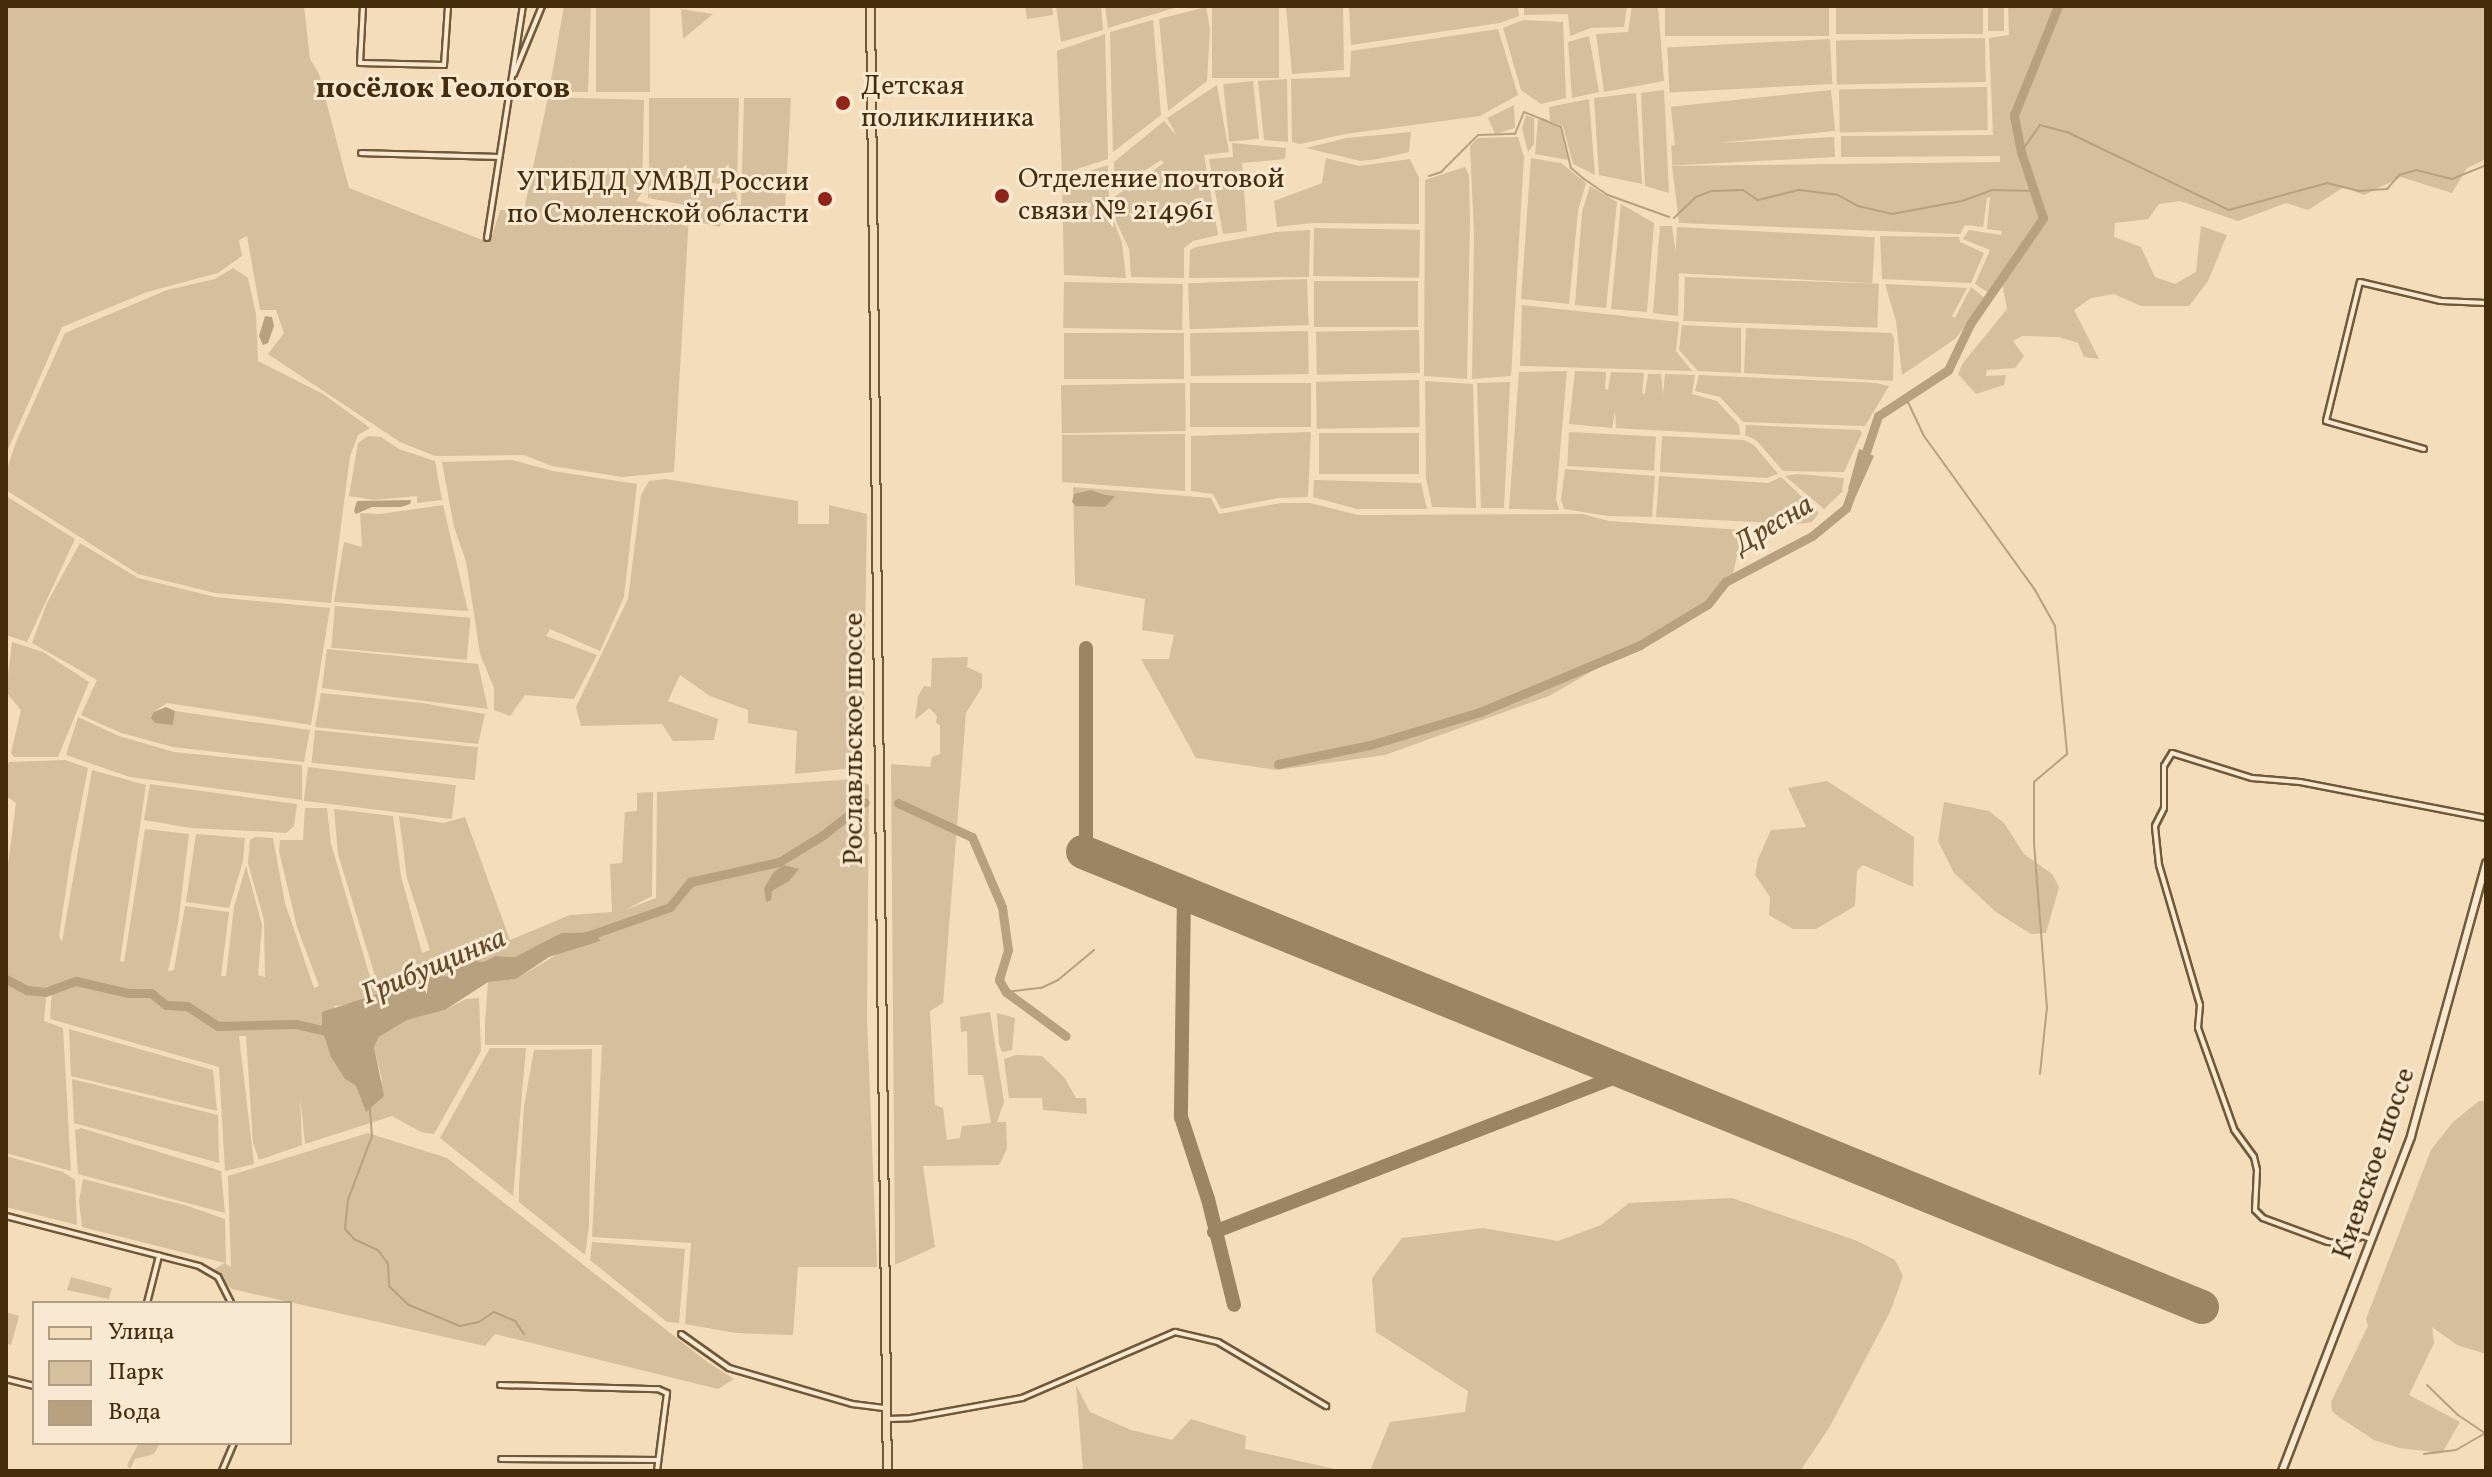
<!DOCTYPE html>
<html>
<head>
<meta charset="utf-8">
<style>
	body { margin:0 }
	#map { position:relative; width:2492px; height:1477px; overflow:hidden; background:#f4ddba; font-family:Vollkorn,serif }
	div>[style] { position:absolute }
	.green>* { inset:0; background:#d6bf9c; transform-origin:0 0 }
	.water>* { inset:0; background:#b8a17f }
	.stream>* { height:2px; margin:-1px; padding:0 1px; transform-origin:1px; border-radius:1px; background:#b8a17f }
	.river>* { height:9px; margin:-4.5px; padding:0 4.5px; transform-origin:4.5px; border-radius:4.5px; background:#b8a17f }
	.taxiway>* { height:14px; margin:-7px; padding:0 7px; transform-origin:7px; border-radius:7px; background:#9c8563 }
	.runway>* { height:34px; margin:-17px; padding:0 17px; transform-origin:17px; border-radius:17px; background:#9c8563 }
	.roads { filter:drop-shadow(2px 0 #715938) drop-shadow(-2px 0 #715938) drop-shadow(0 2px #715938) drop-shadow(0 -2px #715938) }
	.street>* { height:4px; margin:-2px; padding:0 2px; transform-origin:2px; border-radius:2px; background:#f8e9d2 }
	.secondary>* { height:6px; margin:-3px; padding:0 3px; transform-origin:3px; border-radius:3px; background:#f8e9d2 }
	.primary>* { height:7px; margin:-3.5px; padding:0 3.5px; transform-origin:3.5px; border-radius:3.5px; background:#f4ddba }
	.dots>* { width:22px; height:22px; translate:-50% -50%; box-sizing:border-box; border:4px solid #f8e9d2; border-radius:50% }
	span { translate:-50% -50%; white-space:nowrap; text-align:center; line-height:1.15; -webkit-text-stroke:6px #f8e9d2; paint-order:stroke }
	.poi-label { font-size:28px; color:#452d0c }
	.left { translate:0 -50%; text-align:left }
	.right { translate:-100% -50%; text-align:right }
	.street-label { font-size:28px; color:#452d0c }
	.neighbourhood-label { font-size:30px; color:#452d0c; font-weight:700 }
	.water-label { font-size:30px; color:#624a29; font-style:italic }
	.frame { position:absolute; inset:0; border:8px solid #452d0c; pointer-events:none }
	.legend { position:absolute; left:32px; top:1301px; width:260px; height:144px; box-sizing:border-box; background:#f8e9d2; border:2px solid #b09e83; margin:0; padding:10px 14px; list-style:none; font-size:24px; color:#452d0c }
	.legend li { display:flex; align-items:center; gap:16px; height:40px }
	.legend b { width:40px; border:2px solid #b09e83 }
</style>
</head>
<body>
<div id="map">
	<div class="green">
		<i style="clip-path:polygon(6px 6px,304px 6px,310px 59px,319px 74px,349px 188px,490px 243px,500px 210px,524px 210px,548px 97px,644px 100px,642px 193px,636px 201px,689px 215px,674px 472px,622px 477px,552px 466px,524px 455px,435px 456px,400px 442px,268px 354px,284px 333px,276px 310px,260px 310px,247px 236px,239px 240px,242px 256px,218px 273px,147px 292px,62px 327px,6px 454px)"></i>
		<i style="clip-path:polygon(564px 6px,591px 6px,588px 92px,549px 92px)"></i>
		<i style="left:596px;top:6px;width:54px;height:86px"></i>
		<i style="clip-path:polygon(1025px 6px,1052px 6px,1053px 15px,1027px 19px)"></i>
		<i style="clip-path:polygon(1056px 6px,1101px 6px,1103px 30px,1061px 42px)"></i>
		<i style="clip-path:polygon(1105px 6px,1181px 6px,1108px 28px)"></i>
		<i style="left:1212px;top:6px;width:67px;height:72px"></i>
		<i style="clip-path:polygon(1286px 6px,1343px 6px,1344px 70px,1292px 74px)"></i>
		<i style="clip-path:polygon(1349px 6px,1518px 6px,1519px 16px,1500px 23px,1351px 45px)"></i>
		<i style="clip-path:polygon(1524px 6px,1627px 6px,1624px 27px,1591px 28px,1570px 36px,1568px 14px,1524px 15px)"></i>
		<i style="clip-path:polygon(1632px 6px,1658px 6px,1664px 81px,1604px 92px,1596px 34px,1628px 32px)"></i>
		<i style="left:1665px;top:6px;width:164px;height:30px"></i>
		<i style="left:1836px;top:6px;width:147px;height:28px"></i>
		<i style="left:1988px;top:6px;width:16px;height:25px"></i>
		<i style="clip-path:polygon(2008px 6px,2486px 6px,2486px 159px,2467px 168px,2452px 193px,2401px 177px,2364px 195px,2344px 187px,2308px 210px,2286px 203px,2238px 221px,2180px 201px,2159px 204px,2148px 219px,2115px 223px,2114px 237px,2141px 247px,2155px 277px,2175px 284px,2196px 272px,2201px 226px,2227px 235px,2208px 281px,2189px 306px,2141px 306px,2114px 294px,2091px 298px,2074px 310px,2099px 359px,2084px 357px,2078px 343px,2059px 337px,2022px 336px,2013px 341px,2024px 356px,2015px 368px,1987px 370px,1986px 376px,2006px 375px,2004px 385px,1976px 394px,1958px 374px,1963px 363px,2007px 309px,2001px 277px,1989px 293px,1975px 284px,1990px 250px,1963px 239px,1969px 230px,2001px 235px,2002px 231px,1987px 229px,1990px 197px,1987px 198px,1983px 227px,1965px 225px,1960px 234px,1679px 223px,1672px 166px,2000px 162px,2000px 156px,1841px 157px,1841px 136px,1993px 135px,1989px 38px,2009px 35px)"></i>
		<i style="clip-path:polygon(1206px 7px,1210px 29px,1207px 81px,1168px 111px,1159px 19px)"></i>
		<i style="clip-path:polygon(681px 9px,713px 14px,683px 39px)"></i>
		<i style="clip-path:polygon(1153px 20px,1161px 115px,1113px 152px,1110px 32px)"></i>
		<i style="clip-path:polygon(1523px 20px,1563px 22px,1566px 98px,1541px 104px,1521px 90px,1503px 28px)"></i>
		<i style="clip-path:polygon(1498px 29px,1518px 95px,1480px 116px,1345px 134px,1300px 144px,1292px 142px,1291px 79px,1350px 77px,1351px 51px)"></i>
		<i style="clip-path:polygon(1105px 34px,1108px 159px,1062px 174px,1057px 51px)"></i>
		<i style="clip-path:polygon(1589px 36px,1599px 92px,1572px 98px,1568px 42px)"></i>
		<i style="left:1985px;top:38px;width:44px;height:149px;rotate:89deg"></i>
		<i style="left:1830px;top:39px;width:45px;height:163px;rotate:87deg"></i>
		<i style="clip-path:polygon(1287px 79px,1288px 142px,1264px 140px,1258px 81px)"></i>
		<i style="left:1253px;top:81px;width:58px;height:30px;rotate:84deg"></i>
		<i style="clip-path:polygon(1217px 85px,1229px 152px,1204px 155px,1218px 235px,1193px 241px,1184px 248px,1184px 278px,1131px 277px,1129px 249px,1116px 221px,1114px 197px,1164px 163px,1161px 160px,1114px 191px,1114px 162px,1164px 121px,1177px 136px,1167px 118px)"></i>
		<i style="left:1987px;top:87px;width:43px;height:148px;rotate:89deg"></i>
		<i style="clip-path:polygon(1664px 90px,1669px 192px,1669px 193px,1645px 186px,1641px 93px)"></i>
		<i style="left:1831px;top:90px;width:41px;height:161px;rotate:84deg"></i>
		<i style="clip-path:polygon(1636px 93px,1642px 184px,1599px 175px,1594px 98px)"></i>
		<i style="clip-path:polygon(649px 98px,739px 98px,737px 186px,649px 175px)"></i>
		<i style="clip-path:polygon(744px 98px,791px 98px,785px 208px,740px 215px,737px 208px,723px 207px,720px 227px,694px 221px,696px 207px,648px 198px,648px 179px,736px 192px,738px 205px,741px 205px)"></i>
		<i style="clip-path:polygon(1589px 99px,1595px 175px,1573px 164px,1563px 126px,1550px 121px,1549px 107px)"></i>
		<i style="clip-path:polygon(1514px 105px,1515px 128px,1495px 134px,1488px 118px)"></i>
		<i style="clip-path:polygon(1526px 115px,1534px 118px,1534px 144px,1528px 152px,1522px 128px)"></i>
		<i style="clip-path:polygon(1543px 118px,1560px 128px,1568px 160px,1535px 154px,1538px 120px)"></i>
		<i style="clip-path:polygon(1411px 132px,1409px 152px,1378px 159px,1361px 161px,1306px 148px,1347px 138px)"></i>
		<i style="clip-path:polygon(1518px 137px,1524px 157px,1511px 376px,1472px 379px,1474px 233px,1470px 146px,1478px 138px)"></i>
		<i style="left:1834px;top:137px;width:20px;height:163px;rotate:87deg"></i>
		<i style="clip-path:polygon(1232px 143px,1286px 148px,1285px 159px,1242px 163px,1247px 231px,1223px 234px,1209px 159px,1233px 157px)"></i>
		<i style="clip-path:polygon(1326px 158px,1359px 166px,1410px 159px,1419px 178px,1419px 224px,1312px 223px,1277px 227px,1274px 201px,1322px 183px)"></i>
		<i style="clip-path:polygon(1531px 158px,1561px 163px,1586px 183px,1578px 211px,1569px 304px,1521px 299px)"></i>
		<i style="clip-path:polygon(1108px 165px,1109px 208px,1122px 243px,1126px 278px,1064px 275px,1062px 180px)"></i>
		<i style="clip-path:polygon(1465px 167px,1469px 176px,1470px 219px,1467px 379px,1424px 376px,1425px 180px)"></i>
		<i style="clip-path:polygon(1590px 186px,1617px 202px,1606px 308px,1575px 305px,1582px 212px)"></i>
		<i style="clip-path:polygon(1621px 204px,1654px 223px,1647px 312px,1611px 309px)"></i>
		<i style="clip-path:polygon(1660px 226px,1672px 226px,1679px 275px,1678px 316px,1653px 313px)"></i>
		<i style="left:1677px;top:227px;width:198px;height:46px;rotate:3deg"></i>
		<i style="left:1314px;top:228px;width:106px;height:48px;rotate:1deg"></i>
		<i style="clip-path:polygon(1310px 230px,1309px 277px,1189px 278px,1190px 250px,1196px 247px,1276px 232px)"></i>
		<i style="clip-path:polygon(1880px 236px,1959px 237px,1960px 242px,1984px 253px,1971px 283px,1882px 279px)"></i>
		<i style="clip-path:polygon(233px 268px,248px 278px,256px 314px,258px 361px,323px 394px,370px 428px,358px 435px,350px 456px,331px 603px,215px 593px,138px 574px,6px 490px,6px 472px,16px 442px,65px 333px,167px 290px,215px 279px)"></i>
		<i style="left:1685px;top:277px;width:194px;height:44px;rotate:2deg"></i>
		<i style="left:1307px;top:279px;width:46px;height:119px;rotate:88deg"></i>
		<i style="left:1314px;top:281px;width:104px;height:46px"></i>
		<i style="left:1064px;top:282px;width:119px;height:46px;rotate:1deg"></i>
		<i style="clip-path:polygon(1885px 284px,1967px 288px,1952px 316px,1955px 318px,1971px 287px,1986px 299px,1955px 339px,1902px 375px,1896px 321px)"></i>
		<i style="clip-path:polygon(1522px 305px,1679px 322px,1676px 351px,1692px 371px,1520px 366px)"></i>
		<i style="clip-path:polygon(1682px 325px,1741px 328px,1741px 373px,1698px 371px,1679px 350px)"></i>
		<i style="clip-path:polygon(1746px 328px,1891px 333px,1894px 338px,1893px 381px,1744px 373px)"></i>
		<i style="left:1419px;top:330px;width:43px;height:103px;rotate:89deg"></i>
		<i style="left:1308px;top:331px;width:43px;height:118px;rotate:89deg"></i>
		<i style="left:1064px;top:333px;width:120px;height:46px"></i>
		<i style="clip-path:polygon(1567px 371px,1556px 499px,1559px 510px,1509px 509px,1519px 372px)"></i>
		<i style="clip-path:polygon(1575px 371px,1606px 372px,1605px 389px,1608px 390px,1611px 372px,1644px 373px,1642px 393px,1645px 394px,1648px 374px,1661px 374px,1663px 395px,1665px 374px,1695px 375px,1692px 394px,1717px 401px,1739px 425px,1740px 435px,1616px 428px,1615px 411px,1612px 428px,1569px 424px)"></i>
		<i style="clip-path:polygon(1699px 375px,1876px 383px,1889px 386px,1865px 426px,1743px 422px,1720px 397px,1695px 391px)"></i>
		<i style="left:1419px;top:380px;width:47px;height:103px;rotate:89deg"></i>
		<i style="clip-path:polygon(1425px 381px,1473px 384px,1476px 508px,1432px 507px,1426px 478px)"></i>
		<i style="clip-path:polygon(1510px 382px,1504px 508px,1481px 508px,1477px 383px)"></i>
		<i style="left:1185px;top:383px;width:48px;height:124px;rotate:89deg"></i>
		<i style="left:1311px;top:383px;width:44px;height:121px;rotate:90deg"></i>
		<i style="clip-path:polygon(1746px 425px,1860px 430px,1862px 433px,1844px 472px,1783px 471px,1756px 440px,1745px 435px)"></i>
		<i style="clip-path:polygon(1311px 432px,1308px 497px,1278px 498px,1221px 509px,1213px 494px,1191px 491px,1191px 436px)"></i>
		<i style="left:1569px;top:432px;width:87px;height:34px;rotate:3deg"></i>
		<i style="left:1319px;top:433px;width:100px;height:41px"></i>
		<i style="clip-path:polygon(1185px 434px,1185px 491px,1062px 482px,1062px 435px)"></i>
		<i style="clip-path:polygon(368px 436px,381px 437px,399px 449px,435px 461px,442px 500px,417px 503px,417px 496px,374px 500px,349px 496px,358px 443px)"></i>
		<i style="clip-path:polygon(1662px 436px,1744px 440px,1754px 445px,1778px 474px,1767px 478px,1660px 472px)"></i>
		<i style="clip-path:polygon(512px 460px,553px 471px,637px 484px,624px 597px,600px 651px,550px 629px,546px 636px,597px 655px,574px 699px,525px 695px,510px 716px,494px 710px,494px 688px,480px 654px,466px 561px,454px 527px,442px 462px)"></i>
		<i style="clip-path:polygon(1565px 469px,1655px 476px,1652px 517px,1608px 516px,1564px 509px,1561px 500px)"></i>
		<i style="clip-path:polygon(1797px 474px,1844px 478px,1842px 492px,1824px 509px,1785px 476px)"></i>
		<i style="clip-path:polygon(1659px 476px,1768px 483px,1781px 477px,1819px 513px,1812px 522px,1796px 524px,1656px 517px)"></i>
		<i style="clip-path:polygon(666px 479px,798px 501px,798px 524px,829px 524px,829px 505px,867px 514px,863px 767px,795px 774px,797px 731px,748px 723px,748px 710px,710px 696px,680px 675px,668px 701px,718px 719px,714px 740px,673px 741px,662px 724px,581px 726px,576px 707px,628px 599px,641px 495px,649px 481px)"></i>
		<i style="clip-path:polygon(1314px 480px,1421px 483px,1427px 509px,1357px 509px,1313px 497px)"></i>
		<i style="clip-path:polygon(1073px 487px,1211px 498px,1219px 514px,1281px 503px,1310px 503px,1358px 515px,1582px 514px,1609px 521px,1743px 530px,1731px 582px,1674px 624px,1549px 696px,1385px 755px,1277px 770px,1196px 758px,1141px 659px,1169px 659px,1174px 635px,1142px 630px,1145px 599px,1075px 585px)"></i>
		<i style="clip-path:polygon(6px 496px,75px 539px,27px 642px,6px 635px)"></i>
		<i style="clip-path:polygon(443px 505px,468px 611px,334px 602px,344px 542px,362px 547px,360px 513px,380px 514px)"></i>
		<i style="clip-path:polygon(80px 543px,138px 578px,215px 597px,330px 608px,311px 725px,167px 703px,154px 712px,173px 725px,175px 711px,310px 730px,304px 762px,173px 747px,121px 733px,81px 715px,97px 680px,32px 643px,47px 603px)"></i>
		<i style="left:335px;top:606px;width:136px;height:42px;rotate:5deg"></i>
		<i style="clip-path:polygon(12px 642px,43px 652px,89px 682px,58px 757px,14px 757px,11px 753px,21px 710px,6px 692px)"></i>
		<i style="clip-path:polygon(327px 649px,478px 664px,488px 709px,322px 688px)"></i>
		<i style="clip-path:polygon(968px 657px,967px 667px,982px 674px,982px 687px,966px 713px,943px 1003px,930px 1011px,935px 1105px,943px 1108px,947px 1140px,960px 1138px,962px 1126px,991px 1123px,983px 1075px,968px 1075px,967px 1031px,961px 1032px,960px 1017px,990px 1012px,1004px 1102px,997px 1122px,1006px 1122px,1007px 1149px,999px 1165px,923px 1166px,935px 1247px,895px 1265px,891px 764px,930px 767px,932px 757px,940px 754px,940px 725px,936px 723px,937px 716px,929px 708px,915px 720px,918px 696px,924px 686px,931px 687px,932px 658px)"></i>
		<i style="clip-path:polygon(321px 693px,422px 703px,485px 714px,478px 744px,315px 727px)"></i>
		<i style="clip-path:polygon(78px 717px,119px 736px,174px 752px,302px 765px,302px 800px,130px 777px,66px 755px)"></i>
		<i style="left:315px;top:730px;width:164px;height:33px;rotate:6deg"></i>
		<i style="clip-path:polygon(65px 760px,88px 768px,71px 856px,59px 936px,62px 942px,92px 770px,146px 785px,120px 961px,124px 962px,145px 829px,189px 834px,178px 924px,168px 971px,174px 970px,185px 906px,229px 912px,221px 976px,226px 976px,234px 907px,246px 866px,262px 925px,258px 975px,265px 977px,264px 920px,248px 863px,250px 840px,255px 837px,273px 838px,285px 903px,314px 988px,319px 986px,297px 927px,279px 851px,280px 840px,303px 840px,305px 808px,327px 808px,331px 844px,370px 977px,375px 976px,338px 854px,334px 809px,393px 816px,401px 876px,422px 953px,430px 950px,407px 878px,399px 816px,443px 823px,465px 817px,510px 940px,570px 915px,612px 912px,610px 864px,622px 863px,625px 812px,637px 811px,637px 793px,653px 792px,652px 896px,625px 910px,656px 898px,657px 792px,856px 779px,869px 785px,867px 1019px,877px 1267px,798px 1267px,793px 1335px,736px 1333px,685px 1324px,691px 1243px,592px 1237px,602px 1045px,485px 1045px,485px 1023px,488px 982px,516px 979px,595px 932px,561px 933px,515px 957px,495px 956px,483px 962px,470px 960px,447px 976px,429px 978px,352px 1004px,334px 1006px,345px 1079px,356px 1086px,366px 1112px,382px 1080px,374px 1047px,379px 1037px,407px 1020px,445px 1010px,466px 999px,479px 998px,481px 1051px,434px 1134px,421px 1132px,392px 1116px,305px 1144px,300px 1096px,302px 1145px,259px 1160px,253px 1143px,246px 1036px,239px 1036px,254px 1164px,225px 1171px,219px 1067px,50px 1019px,52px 988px,47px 986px,44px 1021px,63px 1028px,71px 1171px,6px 1153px,6px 879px,16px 803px,6px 796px,6px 769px,9px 762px)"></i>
		<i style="left:308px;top:767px;width:149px;height:34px;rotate:7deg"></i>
		<i style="clip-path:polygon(1827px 781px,1914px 837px,1913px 887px,1863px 865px,1857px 871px,1855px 906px,1816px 929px,1793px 929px,1769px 915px,1770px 897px,1755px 875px,1758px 859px,1771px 830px,1806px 827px,1788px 788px)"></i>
		<i style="clip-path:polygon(150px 784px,297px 804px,294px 826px,286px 833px,272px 832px,191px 828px,144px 820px)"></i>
		<i style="clip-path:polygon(1944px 802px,1989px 811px,2004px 823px,2024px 854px,2052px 874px,2059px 887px,2046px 933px,2031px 934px,1996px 912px,1954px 873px,1938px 841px)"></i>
		<i style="clip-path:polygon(196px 834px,245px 838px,243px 861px,229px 908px,186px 902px)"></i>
		<i style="clip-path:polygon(997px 1013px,1015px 1018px,1012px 1050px,1002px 1052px,999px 1044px)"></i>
		<i style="clip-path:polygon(69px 1029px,213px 1070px,217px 1111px,71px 1076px)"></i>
		<i style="clip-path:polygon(490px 1048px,526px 1048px,513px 1196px,440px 1138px)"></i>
		<i style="clip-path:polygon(592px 1049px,589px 1226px,585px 1255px,519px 1202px,519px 1186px,524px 1106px,534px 1050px)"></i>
		<i style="clip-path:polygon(1016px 1055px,1042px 1056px,1064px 1077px,1076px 1098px,1086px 1098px,1087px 1114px,1043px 1110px,1042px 1098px,1009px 1098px,1004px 1059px)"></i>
		<i style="clip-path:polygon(72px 1079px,218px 1115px,219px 1163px,74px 1123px)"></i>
		<i style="clip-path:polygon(2479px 1101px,2486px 1101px,2486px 1354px,2457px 1345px,2432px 1327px,2434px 1343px,2409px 1395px,2460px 1422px,2442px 1453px,2399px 1448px,2374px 1440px,2339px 1417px,2332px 1411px,2331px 1402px,2368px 1326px,2366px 1319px,2431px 1150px,2453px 1122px)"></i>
		<i style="clip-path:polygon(81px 1128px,221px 1171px,225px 1213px,78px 1174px,75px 1130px)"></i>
		<i style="clip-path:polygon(368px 1133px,447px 1158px,706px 1361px,734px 1379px,718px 1389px,495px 1334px,485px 1346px,232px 1289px,210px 1272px,225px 1263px,82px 1227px,79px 1201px,83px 1179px,188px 1206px,225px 1219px,226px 1264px,231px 1267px,228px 1176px)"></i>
		<i style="clip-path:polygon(6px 1156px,63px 1172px,75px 1180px,77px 1225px,6px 1207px)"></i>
		<i style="clip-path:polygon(1732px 1198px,1855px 1240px,1895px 1260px,1903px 1276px,1890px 1312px,1829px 1428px,1800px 1471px,1370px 1471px,1390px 1422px,1465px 1412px,1468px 1391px,1376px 1332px,1372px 1278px,1402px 1238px,1483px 1228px,1558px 1241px,1601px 1225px,1629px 1203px)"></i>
		<i style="clip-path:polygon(592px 1242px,685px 1249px,679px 1323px,667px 1322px,590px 1260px)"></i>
		<i style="clip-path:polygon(71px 1277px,112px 1288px,109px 1299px,67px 1290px)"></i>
		<i style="clip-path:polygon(6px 1312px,19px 1316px,11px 1345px,6px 1343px)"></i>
		<i style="clip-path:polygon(1076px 1385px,1090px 1412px,1131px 1430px,1172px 1440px,1191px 1419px,1246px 1436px,1245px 1449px,1344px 1471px,1083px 1471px)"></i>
		<i style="clip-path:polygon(139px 1443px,160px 1443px,154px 1454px,135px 1459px,130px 1469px,127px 1465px)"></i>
	</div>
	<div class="water">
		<i style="clip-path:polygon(265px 316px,272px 317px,274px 326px,268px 343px,263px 345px,259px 336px)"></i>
		<i style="clip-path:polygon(1859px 449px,1874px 456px,1856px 496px,1848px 489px)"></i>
		<i style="clip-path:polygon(1091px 490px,1105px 495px,1115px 496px,1105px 507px,1076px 506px,1072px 502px,1074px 494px)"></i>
		<i style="clip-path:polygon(411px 500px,410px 504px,401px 507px,372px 507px,356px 514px,354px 511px,357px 501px)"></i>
		<i style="clip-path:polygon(166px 707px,175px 711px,173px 725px,155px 723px,151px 718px,154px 712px)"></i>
		<i style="clip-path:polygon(784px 865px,799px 869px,789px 881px,772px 891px,771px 900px,766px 902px,764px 888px,774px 872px)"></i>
		<i style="clip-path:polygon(595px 932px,600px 941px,549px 957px,516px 979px,488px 982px,445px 1010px,407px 1020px,379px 1037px,374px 1047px,384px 1096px,366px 1112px,356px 1086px,345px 1079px,331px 1057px,322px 1029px,322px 1012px,430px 977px,447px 976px,470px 960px,483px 962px,495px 956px,515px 957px,561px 933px)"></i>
	</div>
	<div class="stream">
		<i style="left:2021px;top:152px;width:33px;rotate:-55deg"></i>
		<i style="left:2040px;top:125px;width:28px;rotate:15deg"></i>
		<i style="left:2067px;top:132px;width:180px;rotate:25.7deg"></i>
		<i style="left:2229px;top:210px;width:102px;rotate:-15.4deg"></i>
		<i style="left:2327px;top:183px;width:33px;rotate:14deg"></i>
		<i style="left:2359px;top:191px;width:28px;rotate:-4deg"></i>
		<i style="left:2387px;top:189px;width:18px;rotate:-49deg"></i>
		<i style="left:2399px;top:175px;width:18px;rotate:-16deg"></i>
		<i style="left:2416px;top:170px;width:37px;rotate:14deg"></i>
		<i style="left:2452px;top:179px;width:37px;rotate:-22deg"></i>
		<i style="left:1429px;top:176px;width:13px;rotate:-18deg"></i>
		<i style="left:1441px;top:172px;width:52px;rotate:-45deg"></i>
		<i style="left:1478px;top:135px;width:37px;rotate:-2deg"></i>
		<i style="left:1515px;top:134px;width:24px;rotate:-68deg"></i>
		<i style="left:1524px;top:112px;width:40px;rotate:22deg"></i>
		<i style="left:1561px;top:127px;width:42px;rotate:76.3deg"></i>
		<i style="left:1571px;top:168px;width:17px;rotate:40deg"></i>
		<i style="left:1584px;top:179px;width:29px;rotate:34deg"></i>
		<i style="left:1608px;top:195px;width:65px;rotate:19.8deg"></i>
		<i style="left:1674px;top:218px;width:30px;rotate:-44deg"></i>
		<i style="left:1696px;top:197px;width:17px;rotate:-21deg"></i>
		<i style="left:1712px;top:191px;width:31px;rotate:-2deg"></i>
		<i style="left:1743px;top:190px;width:18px;rotate:34deg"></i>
		<i style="left:1758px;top:200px;width:42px;rotate:-13.7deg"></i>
		<i style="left:1799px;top:190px;width:39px;rotate:7deg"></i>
		<i style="left:1838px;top:195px;width:23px;rotate:29deg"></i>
		<i style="left:1858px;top:206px;width:35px;rotate:13deg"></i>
		<i style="left:1892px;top:214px;width:71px;rotate:-10.5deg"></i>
		<i style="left:1962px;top:201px;width:33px;rotate:-20deg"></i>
		<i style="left:1993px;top:190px;width:41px;rotate:1.4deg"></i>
		<i style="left:1906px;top:398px;width:42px;rotate:64.7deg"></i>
		<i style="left:1924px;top:436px;width:190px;rotate:54.2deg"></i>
		<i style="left:2035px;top:590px;width:41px;rotate:60.9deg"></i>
		<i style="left:2055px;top:626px;width:129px;rotate:84.6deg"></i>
		<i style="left:2067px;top:754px;width:43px;rotate:139.7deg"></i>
		<i style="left:2034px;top:782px;width:61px;rotate:90deg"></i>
		<i style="left:2034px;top:843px;width:165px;rotate:85.5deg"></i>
		<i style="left:2047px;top:1007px;width:67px;rotate:96deg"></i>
		<i style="left:1006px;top:992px;width:35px;rotate:-7deg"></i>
		<i style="left:1041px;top:988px;width:19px;rotate:-25deg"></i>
		<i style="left:1058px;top:980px;width:47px;rotate:-39.8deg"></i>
		<i style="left:370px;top:1109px;width:27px;rotate:86deg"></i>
		<i style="left:372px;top:1136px;width:68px;rotate:110.6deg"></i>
		<i style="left:348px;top:1200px;width:29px;rotate:96deg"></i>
		<i style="left:345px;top:1229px;width:13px;rotate:48deg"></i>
		<i style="left:354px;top:1239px;width:26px;rotate:25deg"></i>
		<i style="left:378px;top:1250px;width:17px;rotate:54deg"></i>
		<i style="left:388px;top:1264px;width:22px;rotate:87deg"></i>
		<i style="left:389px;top:1286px;width:28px;rotate:44deg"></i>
		<i style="left:409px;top:1305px;width:55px;rotate:22.4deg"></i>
		<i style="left:460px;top:1326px;width:19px;rotate:-12deg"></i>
		<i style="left:479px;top:1322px;width:18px;rotate:-34deg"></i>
		<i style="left:494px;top:1312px;width:23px;rotate:23deg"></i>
		<i style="left:515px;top:1321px;width:16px;rotate:55deg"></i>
		<i style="left:2427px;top:1385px;width:43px;rotate:44.1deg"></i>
		<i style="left:2458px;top:1415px;width:34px;rotate:34deg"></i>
		<i style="left:2424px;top:1454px;width:32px;rotate:-7deg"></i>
		<i style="left:2456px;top:1450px;width:34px;rotate:-30deg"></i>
	</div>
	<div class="river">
		<i style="left:1862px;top:464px;width:51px;rotate:-71.6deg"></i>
		<i style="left:1878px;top:416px;width:84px;rotate:-33.3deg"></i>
		<i style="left:1948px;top:370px;width:51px;rotate:-64.4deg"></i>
		<i style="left:1970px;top:324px;width:129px;rotate:-55.4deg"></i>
		<i style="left:2043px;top:218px;width:70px;rotate:-108.4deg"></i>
		<i style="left:2021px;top:152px;width:38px;rotate:-101deg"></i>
		<i style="left:2014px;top:115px;width:118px;rotate:-68deg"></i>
		<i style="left:1278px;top:764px;width:94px;rotate:-11.7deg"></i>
		<i style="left:1370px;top:745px;width:115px;rotate:-16.7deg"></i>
		<i style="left:1480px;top:712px;width:173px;rotate:-22.7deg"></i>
		<i style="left:1640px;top:645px;width:79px;rotate:-31.1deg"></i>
		<i style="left:1708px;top:604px;width:28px;rotate:-52deg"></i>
		<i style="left:1725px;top:582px;width:98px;rotate:-27.9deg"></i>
		<i style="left:1812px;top:536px;width:44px;rotate:-39.5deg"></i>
		<i style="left:1846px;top:508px;width:29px;rotate:-70deg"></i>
		<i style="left:898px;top:803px;width:81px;rotate:24.7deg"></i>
		<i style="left:972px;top:837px;width:76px;rotate:66.8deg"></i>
		<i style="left:1002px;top:907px;width:43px;rotate:82.1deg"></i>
		<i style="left:1008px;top:950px;width:31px;rotate:107deg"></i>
		<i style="left:999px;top:980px;width:14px;rotate:60deg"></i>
		<i style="left:1006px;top:992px;width:74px;rotate:36.3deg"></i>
		<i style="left:587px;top:936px;width:88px;rotate:-19.3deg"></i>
		<i style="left:670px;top:907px;width:32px;rotate:-51deg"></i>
		<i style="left:690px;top:882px;width:91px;rotate:-12.7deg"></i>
		<i style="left:779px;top:862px;width:52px;rotate:-31.5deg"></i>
		<i style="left:823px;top:835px;width:53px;rotate:-38.2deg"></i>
		<i style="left:6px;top:979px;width:24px;rotate:28deg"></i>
		<i style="left:27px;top:990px;width:18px;rotate:6deg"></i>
		<i style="left:45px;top:992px;width:33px;rotate:-20deg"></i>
		<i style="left:76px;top:981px;width:53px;rotate:13deg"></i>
		<i style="left:128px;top:993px;width:23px"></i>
		<i style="left:151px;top:993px;width:19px;rotate:39deg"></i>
		<i style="left:166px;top:1005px;width:21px;rotate:3deg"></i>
		<i style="left:187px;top:1006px;width:37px;rotate:33deg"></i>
		<i style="left:218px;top:1026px;width:78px;rotate:-1.5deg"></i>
		<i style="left:296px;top:1024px;width:37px;rotate:13deg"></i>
	</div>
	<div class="taxiway">
		<i style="left:1086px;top:854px;width:206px;rotate:-90deg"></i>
		<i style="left:1184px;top:894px;width:223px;rotate:90.8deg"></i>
		<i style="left:1181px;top:1117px;width:86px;rotate:71.8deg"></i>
		<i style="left:1208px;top:1199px;width:109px;rotate:76.2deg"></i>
		<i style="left:1214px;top:1232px;width:443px;rotate:-21.1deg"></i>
	</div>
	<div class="runway">
		<i style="left:1083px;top:852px;width:1208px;rotate:22.13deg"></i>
	</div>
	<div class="roads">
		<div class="street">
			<i style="left:363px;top:6px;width:57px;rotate:93deg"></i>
			<i style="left:360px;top:63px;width:84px;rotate:1.4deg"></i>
			<i style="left:444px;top:65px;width:59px;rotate:-86.1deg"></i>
			<i style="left:514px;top:74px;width:74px;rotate:-67.6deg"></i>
			<i style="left:361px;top:153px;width:136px;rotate:1.7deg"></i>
			<i style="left:487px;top:238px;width:235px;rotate:-81.2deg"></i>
			<i style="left:2424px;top:449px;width:102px;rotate:-164.1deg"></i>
			<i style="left:2326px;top:421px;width:143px;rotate:-76.3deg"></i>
			<i style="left:2360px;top:282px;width:83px;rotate:13.2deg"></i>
			<i style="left:2441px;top:301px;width:45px;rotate:2.5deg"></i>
			<i style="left:6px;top:1216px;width:199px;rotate:14.5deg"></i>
			<i style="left:199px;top:1266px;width:22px;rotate:30deg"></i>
			<i style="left:218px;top:1277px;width:29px;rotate:63deg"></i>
			<i style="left:2371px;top:1239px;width:9px;rotate:-162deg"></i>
			<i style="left:2362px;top:1236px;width:17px;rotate:152deg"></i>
			<i style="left:2347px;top:1244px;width:19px;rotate:-174deg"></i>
			<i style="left:2328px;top:1242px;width:69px;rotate:-159.7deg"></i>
			<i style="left:2263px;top:1218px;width:11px;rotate:-135deg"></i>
			<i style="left:2255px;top:1210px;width:40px;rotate:-87.1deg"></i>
			<i style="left:2257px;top:1170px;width:13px;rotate:-103deg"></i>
			<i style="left:2254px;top:1157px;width:34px;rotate:-126deg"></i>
			<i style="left:2234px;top:1129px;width:107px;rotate:-109.6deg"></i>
			<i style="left:2198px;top:1028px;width:23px;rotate:-85deg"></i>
			<i style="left:2200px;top:1005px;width:146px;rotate:-106.3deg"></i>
			<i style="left:2159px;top:865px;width:39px;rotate:-96deg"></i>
			<i style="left:2155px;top:826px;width:20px;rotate:-63deg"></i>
			<i style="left:2164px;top:808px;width:42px;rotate:-90deg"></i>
			<i style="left:2164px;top:766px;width:15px;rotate:-58deg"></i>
			<i style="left:2172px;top:753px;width:84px;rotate:17.4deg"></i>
			<i style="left:2252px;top:778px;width:48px;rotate:4.8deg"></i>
			<i style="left:2300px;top:782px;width:189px;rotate:11deg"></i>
			<i style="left:147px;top:1303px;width:49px;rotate:-75.7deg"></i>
			<i style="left:681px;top:1334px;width:59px;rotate:35.3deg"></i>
			<i style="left:729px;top:1368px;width:128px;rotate:16.3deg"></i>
			<i style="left:852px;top:1404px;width:34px;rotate:7deg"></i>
			<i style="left:6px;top:1379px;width:29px;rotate:14deg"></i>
			<i style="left:500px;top:1385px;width:158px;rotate:1.5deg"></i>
			<i style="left:658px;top:1389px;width:10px;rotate:24deg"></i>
			<i style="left:667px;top:1393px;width:79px;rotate:97.3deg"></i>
			<i style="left:888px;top:1419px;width:23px;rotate:-2deg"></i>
			<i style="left:911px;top:1418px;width:113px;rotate:-10.2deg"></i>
			<i style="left:1022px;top:1398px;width:167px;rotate:-23.3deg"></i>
			<i style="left:1175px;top:1332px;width:44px;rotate:13.1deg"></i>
			<i style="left:1218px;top:1342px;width:126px;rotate:30.7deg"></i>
			<i style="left:501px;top:1459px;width:157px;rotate:0.4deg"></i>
			<i style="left:222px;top:1471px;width:30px;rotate:-67deg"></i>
		</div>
		<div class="secondary">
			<i style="left:2282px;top:1471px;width:359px;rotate:-68.9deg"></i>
			<i style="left:2411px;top:1136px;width:283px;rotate:-74.6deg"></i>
		</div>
		<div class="primary">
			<i style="left:870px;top:6px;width:1465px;rotate:89.34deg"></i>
		</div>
	</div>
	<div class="dots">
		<i style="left:843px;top:103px;background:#8f2418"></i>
		<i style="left:1002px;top:196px;background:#8f2418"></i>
		<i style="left:825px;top:199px;background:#8f2418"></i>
	</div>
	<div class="poi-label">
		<span class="left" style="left:861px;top:103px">Детская<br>поликлиника</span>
		<span class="left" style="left:1018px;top:196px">Отделение почтовой<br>связи № 214961</span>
		<span class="right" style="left:809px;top:199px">УГИБДД УМВД России<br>по Смоленской области</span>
	</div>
	<div class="street-label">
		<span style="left:855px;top:739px;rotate:-90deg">Рославльское шоссе</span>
		<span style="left:2375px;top:1164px;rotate:-71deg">Киевское шоссе</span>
	</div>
	<div class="neighbourhood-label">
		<span style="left:443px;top:89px">посёлок Геологов</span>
	</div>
	<div class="water-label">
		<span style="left:1774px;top:525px;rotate:-31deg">Дресна</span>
		<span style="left:434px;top:967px;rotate:-23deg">Грибущинка</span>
	</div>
	<div class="frame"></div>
	<ul class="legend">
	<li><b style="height:10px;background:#f4ddba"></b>Улица</li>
	<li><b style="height:22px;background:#d6bf9c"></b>Парк</li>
	<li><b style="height:22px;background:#b8a17f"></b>Вода</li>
	</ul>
</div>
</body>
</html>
